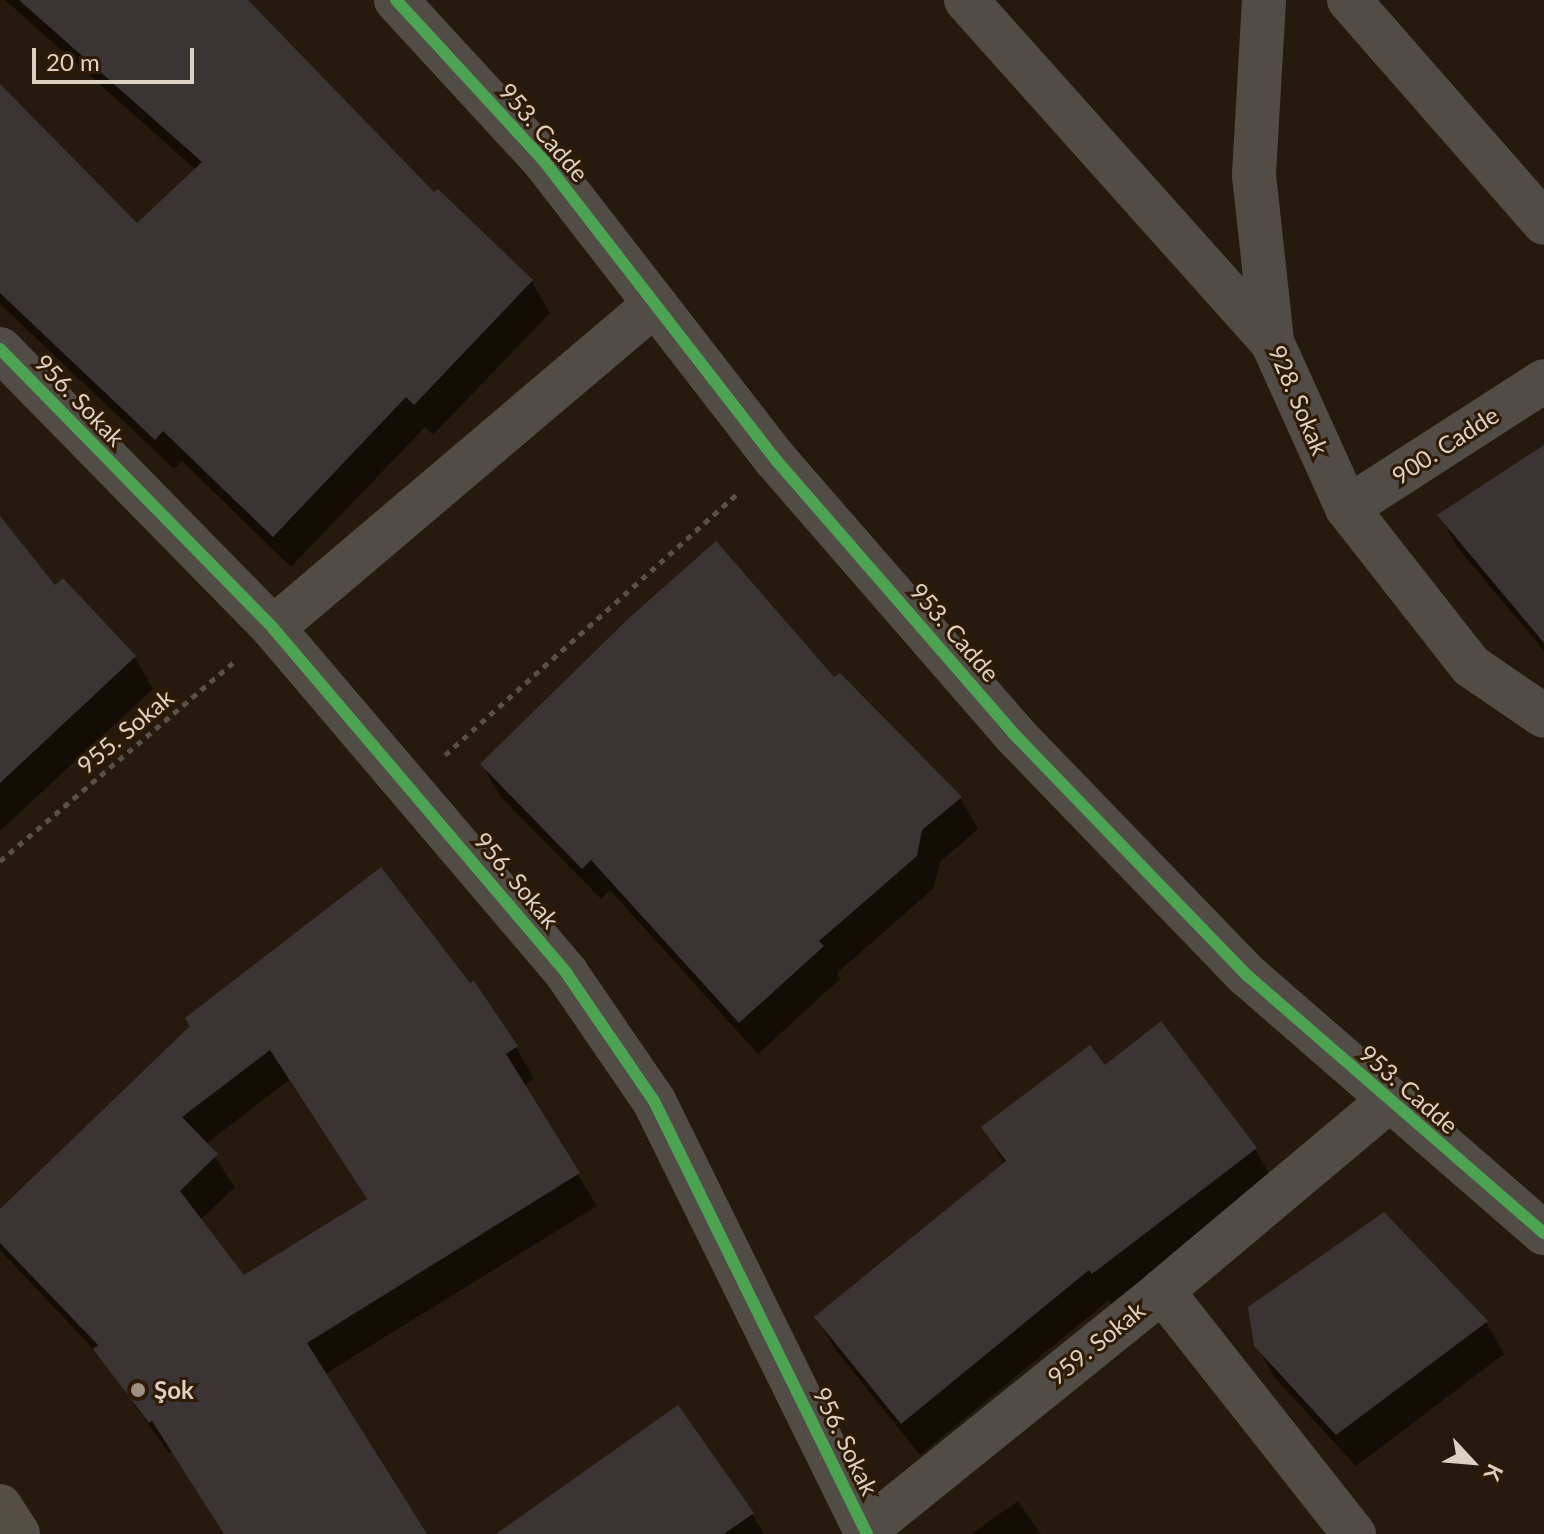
<!DOCTYPE html>
<html>
<head>
<meta charset="utf-8">
<style>
	body { margin:0 }
	#map { position:relative; width:1544px; height:1534px; overflow:hidden; background:#251a0d; font-family:Lato,sans-serif }
	div>[style] { position:absolute }
	.shadow>* { inset:0; background:#0007 }
	.building>* { inset:0; background:#3b3434 }
	.path>* { height:5px; margin-top:-2.5px; transform-origin:0; background:repeating-linear-gradient(90deg,#57514a 0 6px,transparent 0 12px) }
	.street>* { height:44px; margin:-22px; padding:0 22px; transform-origin:22px; border-radius:22px; background:#524c46 }
	.secondary>* { height:44px; margin:-22px; padding:0 22px; transform-origin:22px; border-radius:22px; background:#554e47 }
	.cycleway>* { height:12px; margin:-6px; padding:0 6px; transform-origin:6px; border-radius:6px; background:#4ca352 }
	.dots>* { width:22px; height:22px; translate:-50% -50%; box-sizing:border-box; border:4px solid #2f1b03; border-radius:50% }
	span { translate:-50% -50%; white-space:nowrap; text-align:center; line-height:1.15; -webkit-text-stroke:6px #2f1b03; paint-order:stroke }
	.street-label { font-size:24px; color:#ded0c2 }
	.poi-label { font-size:24px; color:#ded0c2; font-weight:700 }
	.left { translate:0 -50%; text-align:left }
	.north { position:absolute; left:1432px; top:1422px; width:80px; height:80px; -webkit-text-stroke:6px #2f1b03; paint-order:stroke; rotate:116deg; font-size:22px; font-weight:700; line-height:32px; text-align:center; color:#ded0c2 }
	.north::after { content:''; display:block; margin:auto; width:28px; height:36px; background:#ded0c2; clip-path:polygon(50% 0,100% 100%,50% 72%,0 100%) }
	.scale { position:absolute; left:32px; top:48px; width:162px; height:36px; box-sizing:border-box; border:4px solid #ded0c2; border-top:0; padding-left:10px; font-size:24px; line-height:28px; white-space:nowrap; color:#ded0c2; -webkit-text-stroke:6px #2f1b03; paint-order:stroke }
</style>
</head>
<body>
<div id="map">
	<div class="shadow">
		<i style="clip-path:polygon(5px 0,245px 0,434px 195px,438px 192px,532px 282px,550px 313px,433px 435px,425px 427px,291px 567px,182px 461px,174px 469px,0 304px,0 87px,137px 225px,196px 170px)"></i>
		<i style="clip-path:polygon(1544px 447px,1544px 651px,1458px 548px,1440px 516px)"></i>
		<i style="clip-path:polygon(0 519px,54px 588px,63px 580px,135px 658px,153px 689px,0 831px)"></i>
		<i style="clip-path:polygon(834px 680px,960px 798px,978px 829px,940px 862px,934px 888px,837px 973px,840px 979px,758px 1054px,610px 890px,601px 899px,500px 796px,482px 764px)"></i>
		<i style="clip-path:polygon(evenodd,192px 1027px,516px 1047px,534px 1079px,524px 1086px,597px 1206px,325px 1374px,425px 1534px,225px 1534px,172px 1451px,169px 1453px,99px 1355px,0 1250px,0 1212px,192px 1027px,289px 1080px,368px 1201px,243px 1278px,200px 1220px,235px 1187px,206px 1144px,289px 1080px)"></i>
		<i style="clip-path:polygon(1105px 1068px,1255px 1149px,1273px 1181px,1111px 1304px,1109px 1300px,920px 1455px,835px 1349px,817px 1318px,1005px 1164px,984px 1128px)"></i>
		<i style="clip-path:polygon(1486px 1322px,1504px 1354px,1356px 1466px,1275px 1378px,1256px 1345px)"></i>
		<i style="clip-path:polygon(1018px 1501px,1041px 1534px,971px 1534px)"></i>
		<i style="clip-path:polygon(752px 1514px,764px 1534px,538px 1534px)"></i>
	</div>
	<div class="building">
		<i style="clip-path:polygon(19px 0,248px 0,434px 192px,438px 189px,533px 280px,414px 405px,406px 397px,273px 537px,163px 431px,155px 440px,0 293px,0 84px,137px 223px,202px 162px)"></i>
		<i style="clip-path:polygon(1544px 445px,1544px 643px,1437px 515px)"></i>
		<i style="clip-path:polygon(0 516px,55px 585px,63px 578px,136px 656px,0 783px)"></i>
		<i style="clip-path:polygon(716px 541px,834px 677px,840px 673px,962px 797px,922px 830px,917px 856px,819px 941px,824px 946px,739px 1023px,591px 860px,582px 869px,480px 764px,629px 618px)"></i>
		<i style="clip-path:polygon(evenodd,381px 867px,470px 983px,474px 981px,518px 1046px,506px 1054px,580px 1173px,307px 1343px,427px 1534px,224px 1534px,152px 1421px,149px 1423px,93px 1349px,98px 1345px,0 1243px,0 1209px,190px 1026px,185px 1018px,381px 867px,270px 1050px,367px 1199px,244px 1275px,180px 1191px,218px 1154px,182px 1117px,270px 1050px)"></i>
		<i style="clip-path:polygon(1161px 1021px,1257px 1148px,1092px 1274px,1089px 1270px,901px 1424px,814px 1317px,1006px 1161px,981px 1127px,1090px 1045px,1105px 1065px)"></i>
		<i style="clip-path:polygon(1384px 1212px,1488px 1321px,1336px 1435px,1254px 1346px,1248px 1307px)"></i>
		<i style="clip-path:polygon(678px 1405px,754px 1513px,724px 1534px,496px 1534px)"></i>
	</div>
	<div class="path">
		<i style="left:445px;top:755px;width:394px;rotate:-41.8deg"></i>
		<i style="left:0;top:861px;width:310px;rotate:-40.4deg"></i>
	</div>
	<div class="street">
		<i style="left:396px;top:0;width:219px;rotate:47.4deg"></i>
		<i style="left:544px;top:161px;width:378px;rotate:52.2deg"></i>
		<i style="left:776px;top:460px;width:362px;rotate:49deg"></i>
		<i style="left:1013px;top:733px;width:338px;rotate:46deg"></i>
		<i style="left:1248px;top:976px;width:392px;rotate:41deg"></i>
		<i style="left:966px;top:0;width:459px;rotate:48.2deg"></i>
		<i style="left:1264px;top:0;width:175px;rotate:93.3deg"></i>
		<i style="left:1254px;top:175px;width:168px;rotate:83.8deg"></i>
		<i style="left:1272px;top:342px;width:182px;rotate:65.7deg"></i>
		<i style="left:1347px;top:508px;width:201px;rotate:51.9deg"></i>
		<i style="left:1471px;top:666px;width:88px;rotate:34.4deg"></i>
		<i style="left:1349px;top:0;width:296px;rotate:48.8deg"></i>
		<i style="left:0;top:349px;width:390px;rotate:45.6deg"></i>
		<i style="left:273px;top:628px;width:454px;rotate:49.6deg"></i>
		<i style="left:567px;top:974px;width:154px;rotate:55.6deg"></i>
		<i style="left:654px;top:1101px;width:483px;rotate:63.8deg"></i>
		<i style="left:1347px;top:508px;width:234px;rotate:-32.8deg"></i>
		<i style="left:273px;top:628px;width:498px;rotate:-40.3deg"></i>
		<i style="left:1162px;top:1291px;width:294px;rotate:-40deg"></i>
		<i style="left:865px;top:1531px;width:382px;rotate:-38.9deg"></i>
		<i style="left:1162px;top:1291px;width:310px;rotate:51.7deg"></i>
	</div>
	<div class="secondary">
		<i style="left:0;top:1506px;width:33px;rotate:57deg"></i>
	</div>
	<div class="cycleway">
		<i style="left:396px;top:0;width:219px;rotate:47.4deg"></i>
		<i style="left:544px;top:161px;width:378px;rotate:52.2deg"></i>
		<i style="left:776px;top:460px;width:362px;rotate:49deg"></i>
		<i style="left:1013px;top:733px;width:338px;rotate:46deg"></i>
		<i style="left:1248px;top:976px;width:392px;rotate:41deg"></i>
		<i style="left:0;top:349px;width:390px;rotate:45.6deg"></i>
		<i style="left:273px;top:628px;width:454px;rotate:49.6deg"></i>
		<i style="left:567px;top:974px;width:154px;rotate:55.6deg"></i>
		<i style="left:654px;top:1101px;width:483px;rotate:63.8deg"></i>
	</div>
	<div class="dots">
		<i style="left:138px;top:1390px;background:#9d9083"></i>
	</div>
	<div class="street-label">
		<span style="left:544px;top:132px;rotate:49deg">953. Cadde</span>
		<span style="left:80px;top:400px;rotate:46deg">956. Sokak</span>
		<span style="left:1299px;top:400px;rotate:67deg">928. Sokak</span>
		<span style="left:1445px;top:445px;rotate:-33deg">900. Cadde</span>
		<span style="left:955px;top:632px;rotate:49deg">953. Cadde</span>
		<span style="left:125px;top:731px;rotate:-40deg">955. Sokak</span>
		<span style="left:517px;top:880px;rotate:50deg">956. Sokak</span>
		<span style="left:1409px;top:1089px;rotate:41deg">953. Cadde</span>
		<span style="left:1096px;top:1343px;rotate:-39deg">959. Sokak</span>
		<span style="left:846px;top:1441px;rotate:64deg">956. Sokak</span>
	</div>
	<div class="poi-label">
		<span class="left" style="left:154px;top:1390px">Şok</span>
	</div>
	<div class="north">K</div>
	<div class="scale">20 m</div>
</div>
</body>
</html>
